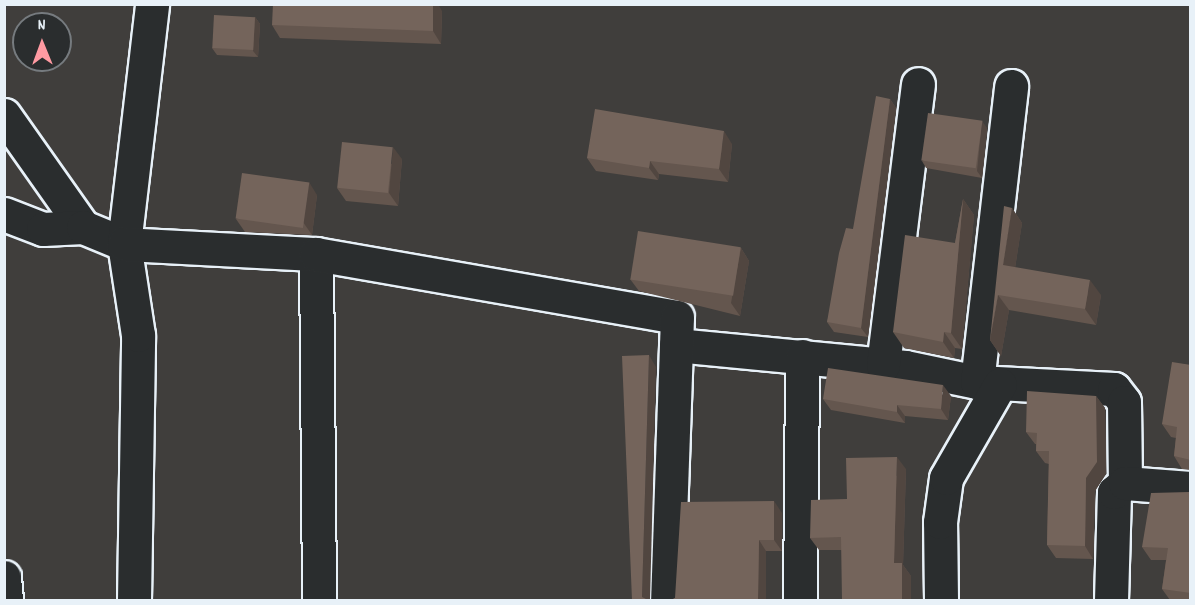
<!DOCTYPE html>
<html>
<head>
<meta charset="utf-8">
<style>
	body { margin:0 }
	#map { position:relative; width:1195px; height:605px; overflow:hidden; background:#403e3c; font-family:Dekko,sans-serif }
	div>[style] { position:absolute }
	.roads { filter:drop-shadow(2px 0 #e8f1f8) drop-shadow(-2px 0 #e8f1f8) drop-shadow(0 2px #e8f1f8) drop-shadow(0 -2px #e8f1f8) }
	.street>* { height:33px; margin:-16.5px; padding:0 16.5px; transform-origin:16.5px; border-radius:16.5px; background:#2a2d2e }
	.wall>* { inset:0; background:#64564e }
	.shaded-wall>* { inset:0; background:#514640 }
	.building>* { inset:0; background:#74645b; transform-origin:0 0 }
	span { translate:-50% -50%; white-space:nowrap; text-align:center; line-height:1.15; -webkit-text-stroke:4.5px #2a2d2e; paint-order:stroke }
	.frame { position:absolute; inset:0; border:6px solid #e8f1f8; pointer-events:none }
	.north { position:absolute; left:12px; top:12px; width:60px; height:60px; box-sizing:border-box; background:#2a2d2e; border:2px solid #767b7f; border-radius:50%; rotate:359deg; font-size:16px; font-weight:700; line-height:24px; text-align:center; color:#e8f1f8 }
	.north::after { content:''; display:block; margin:auto; width:21px; height:27px; background:#ff9aa2; clip-path:polygon(50% 0,100% 100%,50% 72%,0 100%) }
</style>
</head>
<body>
<div id="map">
	<div class="roads">
		<div class="street">
			<i style="left:4px;top:115px;width:137px;rotate:54.8deg"></i>
			<i style="left:4px;top:214px;width:42px;rotate:21deg"></i>
			<i style="left:43px;top:229px;width:40px;rotate:-2.9deg"></i>
			<i style="left:83px;top:227px;width:44px;rotate:22.5deg"></i>
			<i style="left:124px;top:244px;width:242px;rotate:-83.3deg"></i>
			<i style="left:316px;top:254px;width:346px;rotate:89.5deg"></i>
			<i style="left:676px;top:345px;width:230px;rotate:5.5deg"></i>
			<i style="left:905px;top:367px;width:74px;rotate:11.8deg"></i>
			<i style="left:977px;top:382px;width:137px;rotate:2.9deg"></i>
			<i style="left:1114px;top:389px;width:16px;rotate:52deg"></i>
			<i style="left:1124px;top:402px;width:81px;rotate:89.3deg"></i>
			<i style="left:883px;top:365px;width:283px;rotate:-82.9deg"></i>
			<i style="left:977px;top:382px;width:298px;rotate:-83.4deg"></i>
			<i style="left:4px;top:577px;width:23px;rotate:85deg"></i>
			<i style="left:134px;top:600px;width:265px;rotate:-89.1deg"></i>
			<i style="left:138px;top:335px;width:92px;rotate:-98.7deg"></i>
			<i style="left:124px;top:244px;width:192px;rotate:3deg"></i>
			<i style="left:316px;top:254px;width:366px;rotate:9.9deg"></i>
			<i style="left:677px;top:317px;width:283px;rotate:92deg"></i>
			<i style="left:800px;top:600px;width:244px;rotate:-89.5deg"></i>
			<i style="left:941px;top:600px;width:78px;rotate:-90.7deg"></i>
			<i style="left:940px;top:522px;width:44px;rotate:-82.2deg"></i>
			<i style="left:946px;top:478px;width:108px;rotate:-60.1deg"></i>
			<i style="left:1111px;top:600px;width:108px;rotate:-88.4deg"></i>
			<i style="left:1114px;top:492px;width:14px;rotate:-39deg"></i>
			<i style="left:1125px;top:483px;width:65px;rotate:4.4deg"></i>
		</div>
	</div>
	<div class="wall">
		<i style="clip-path:polygon(442px 11px,441px 44px,280px 38px,272px 25px)"></i>
		<i style="clip-path:polygon(255px 17px,260px 24px,258px 57px,217px 55px,212px 48px)"></i>
		<i style="clip-path:polygon(890px 99px,896px 108px,868px 337px,834px 332px,827px 322px)"></i>
		<i style="clip-path:polygon(987px 128px,982px 178px,926px 168px,922px 161px)"></i>
		<i style="clip-path:polygon(732px 144px,728px 182px,659px 174px,658px 180px,596px 171px,587px 158px)"></i>
		<i style="clip-path:polygon(402px 159px,398px 206px,346px 201px,337px 188px)"></i>
		<i style="clip-path:polygon(317px 195px,312px 235px,245px 232px,236px 219px)"></i>
		<i style="clip-path:polygon(963px 199px,974px 215px,962px 349px,955px 348px,954px 358px,904px 348px,893px 332px,955px 243px)"></i>
		<i style="clip-path:polygon(1012px 208px,1022px 223px,1015px 268px,1101px 295px,1096px 325px,1009px 310px,1001px 356px,990px 340px)"></i>
		<i style="clip-path:polygon(741px 248px,749px 261px,740px 316px,639px 291px,630px 279px)"></i>
		<i style="clip-path:polygon(1191px 365px,1191px 470px,1182px 469px,1174px 456px,1176px 438px,1171px 437px,1162px 424px)"></i>
		<i style="clip-path:polygon(951px 396px,948px 420px,905px 416px,905px 423px,831px 410px,823px 399px)"></i>
		<i style="clip-path:polygon(1096px 396px,1105px 408px,1106px 474px,1095px 491px,1093px 559px,1056px 558px,1047px 545px,1049px 464px,1045px 463px,1036px 451px,1036px 444px,1035px 444px,1026px 432px)"></i>
		<i style="clip-path:polygon(906px 469px,903px 565px,911px 576px,841px 550px,819px 550px,810px 538px)"></i>
		<i style="clip-path:polygon(1191px 490px,1191px 600px,1170px 600px,1162px 589px,1166px 560px,1151px 560px,1142px 547px)"></i>
		<i style="clip-path:polygon(782px 513px,782px 551px,766px 551px,766px 600px,671px 600px,675px 598px)"></i>
	</div>
	<div class="shaded-wall">
		<i style="clip-path:polygon(433px 4px,438px 4px,442px 11px,441px 44px,433px 31px)"></i>
		<i style="clip-path:polygon(255px 17px,260px 24px,258px 57px,253px 51px)"></i>
		<i style="clip-path:polygon(890px 99px,896px 108px,868px 337px,861px 328px)"></i>
		<i style="clip-path:polygon(982px 121px,987px 128px,982px 178px,977px 171px)"></i>
		<i style="clip-path:polygon(724px 131px,732px 144px,728px 182px,719px 169px)"></i>
		<i style="clip-path:polygon(393px 147px,402px 159px,398px 206px,389px 193px)"></i>
		<i style="clip-path:polygon(650px 161px,659px 174px,658px 180px,649px 168px)"></i>
		<i style="clip-path:polygon(309px 182px,317px 195px,312px 235px,303px 222px)"></i>
		<i style="clip-path:polygon(963px 199px,974px 215px,962px 349px,951px 333px)"></i>
		<i style="clip-path:polygon(1012px 208px,1022px 223px,1013px 281px,1003px 265px)"></i>
		<i style="clip-path:polygon(741px 248px,749px 261px,740px 316px,731px 303px)"></i>
		<i style="clip-path:polygon(1090px 280px,1101px 295px,1096px 325px,1085px 309px)"></i>
		<i style="clip-path:polygon(998px 295px,1009px 310px,1001px 356px,990px 340px)"></i>
		<i style="clip-path:polygon(944px 332px,955px 348px,954px 358px,943px 342px)"></i>
		<i style="clip-path:polygon(649px 355px,656px 367px,650px 600px,645px 600px,642px 597px)"></i>
		<i style="clip-path:polygon(943px 385px,951px 396px,948px 420px,941px 409px)"></i>
		<i style="clip-path:polygon(1096px 396px,1105px 408px,1106px 474px,1095px 491px,1093px 559px,1085px 546px,1086px 478px)"></i>
		<i style="clip-path:polygon(897px 405px,905px 416px,905px 423px,897px 412px)"></i>
		<i style="clip-path:polygon(897px 457px,906px 469px,903px 565px,911px 576px,911px 600px,902px 600px,894px 563px)"></i>
		<i style="clip-path:polygon(774px 501px,782px 513px,782px 551px,774px 540px)"></i>
		<i style="clip-path:polygon(759px 540px,766px 551px,766px 600px,758px 600px)"></i>
	</div>
	<div class="building">
		<i style="clip-path:polygon(273px 4px,433px 4px,433px 31px,272px 25px)"></i>
		<i style="left:214px;top:15px;width:41px;height:33px;rotate:3deg"></i>
		<i style="clip-path:polygon(876px 96px,890px 99px,861px 328px,827px 322px,839px 253px,846px 228px,853px 229px)"></i>
		<i style="clip-path:polygon(595px 109px,724px 131px,719px 169px,650px 161px,649px 168px,587px 158px)"></i>
		<i style="left:928px;top:113px;width:55px;height:48px;rotate:8deg"></i>
		<i style="left:342px;top:142px;width:51px;height:46px;rotate:6deg"></i>
		<i style="left:242px;top:173px;width:68px;height:46px;rotate:8deg"></i>
		<i style="clip-path:polygon(963px 199px,951px 333px,944px 332px,943px 342px,893px 332px,905px 235px,955px 243px)"></i>
		<i style="clip-path:polygon(1004px 206px,1012px 208px,1003px 265px,1090px 280px,1085px 309px,998px 295px,990px 340px)"></i>
		<i style="left:638px;top:231px;width:104px;height:49px;rotate:9deg"></i>
		<i style="clip-path:polygon(649px 355px,642px 597px,648px 600px,632px 600px,622px 356px)"></i>
		<i style="clip-path:polygon(1172px 362px,1191px 365px,1191px 460px,1174px 456px,1177px 427px,1162px 424px)"></i>
		<i style="clip-path:polygon(828px 368px,943px 385px,941px 409px,897px 405px,897px 412px,823px 399px)"></i>
		<i style="clip-path:polygon(1027px 391px,1096px 396px,1097px 462px,1086px 478px,1085px 546px,1047px 545px,1049px 451px,1036px 451px,1037px 433px,1026px 432px)"></i>
		<i style="clip-path:polygon(897px 457px,894px 563px,902px 563px,902px 600px,842px 600px,841px 537px,810px 538px,811px 500px,847px 499px,846px 458px)"></i>
		<i style="clip-path:polygon(1191px 490px,1191px 593px,1162px 589px,1168px 548px,1142px 547px,1151px 493px,1189px 492px)"></i>
		<i style="clip-path:polygon(774px 501px,774px 540px,759px 540px,758px 600px,671px 600px,675px 598px,681px 502px)"></i>
	</div>
	<div class="frame"></div>
	<div class="north">N</div>
</div>
</body>
</html>
